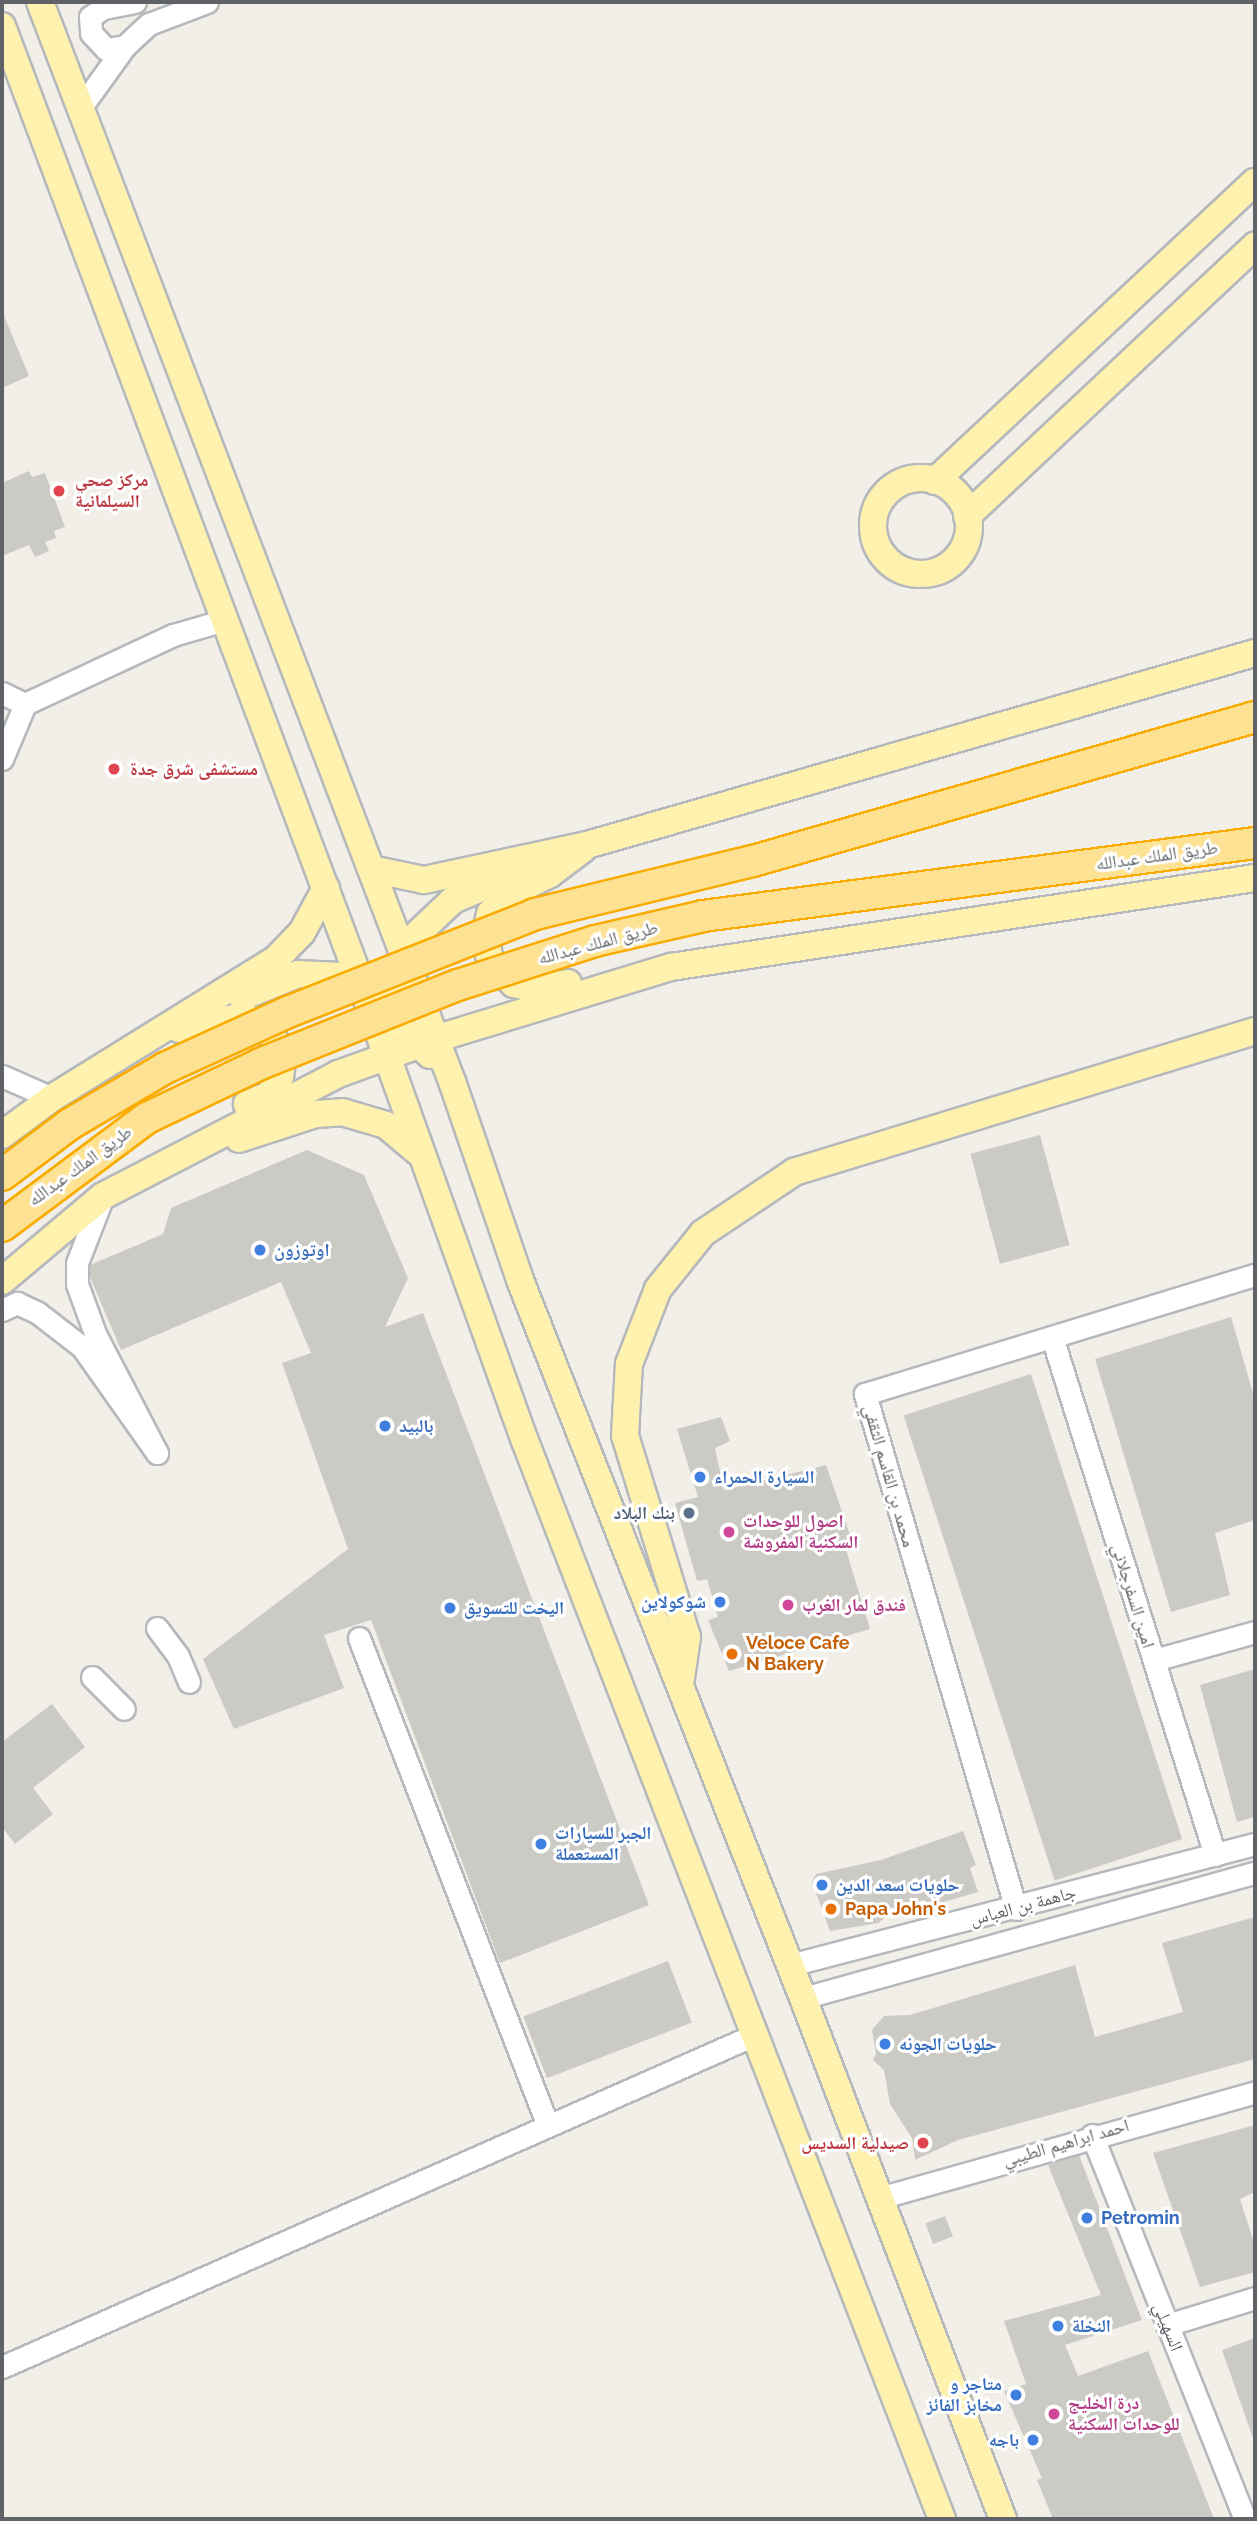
<!DOCTYPE html>
<html>
<head>
<meta charset="utf-8">
<style>
	body { margin:0 }
	#map { position:relative; width:1257px; height:2521px; overflow:hidden; background:#f1efe8; font-family:Raleway,"Noto Naskh Arabic",sans-serif }
	div>[style] { position:absolute }
	.building>* { inset:0; background:#cccac5; transform-origin:0 0 }
	.roads { filter:drop-shadow(2px 0 #b5b8bc) drop-shadow(-2px 0 #b5b8bc) drop-shadow(0 2px #b5b8bc) drop-shadow(0 -2px #b5b8bc) }
	.minor>* { height:21px; margin:-10.5px; padding:0 10.5px; transform-origin:10.5px; border-radius:10.5px; background:#fff }
	.major>* { height:26px; margin:-13px; padding:0 13px; transform-origin:13px; border-radius:13px; background:#fff2af }
	.major>.ring { margin:-13px; padding:0; box-sizing:content-box; background:none; border:26px solid #fff2af; border-radius:50% }
	.bridges { filter:drop-shadow(2px 0 #f9ab00) drop-shadow(-2px 0 #f9ab00) drop-shadow(0 2px #f9ab00) drop-shadow(0 -2px #f9ab00) }
	.highway-bridge>* { height:30px; margin:-15px; padding:0 15px; transform-origin:15px; border-radius:15px; background:#fde293 }
	.dots>* { width:19px; height:19px; translate:-50% -50%; box-sizing:border-box; border:4px solid #fff; border-radius:50% }
	span { translate:-50% -50%; white-space:nowrap; text-align:center; line-height:1.15; -webkit-text-stroke:6px #fff; paint-order:stroke }
	.health-label { font-size:18px; color:#be3a42; font-weight:700 }
	.left { translate:0 -50%; text-align:left }
	.right { translate:-100% -50%; text-align:right }
	.street-label { font-size:18px; color:#5f6368 }
	.shop-label { font-size:18px; color:#366cbe; font-weight:700 }
	.service-label { font-size:18px; color:#4e5e75; font-weight:700 }
	.hotel-label { font-size:18px; color:#b23c85; font-weight:700 }
	.food-label { font-size:18px; color:#c56008; font-weight:700 }
	.frame { position:absolute; inset:0; border:4px solid #5f6368; pointer-events:none }
</style>
</head>
<body>
<div id="map">
	<div class="building">
		<i style="clip-path:polygon(2px 311px,29px 376px,2px 388px)"></i>
		<i style="clip-path:polygon(29px 471px,32px 477px,45px 473px,65px 527px,54px 531px,56px 538px,45px 542px,49px 551px,35px 557px,29px 545px,2px 556px,2px 483px)"></i>
		<i style="left:1040px;top:1135px;width:114px;height:72px;rotate:75deg"></i>
		<i style="clip-path:polygon(307px 1150px,364px 1175px,408px 1278px,385px 1327px,423px 1313px,649px 1905px,500px 1963px,371px 1620px,324px 1635px,344px 1688px,234px 1729px,203px 1659px,348px 1549px,282px 1363px,311px 1353px,281px 1282px,121px 1350px,90px 1277px,90px 1265px,163px 1234px,171px 1208px)"></i>
		<i style="clip-path:polygon(1231px 1317px,1255px 1400px,1255px 1520px,1215px 1533px,1230px 1595px,1171px 1612px,1095px 1359px)"></i>
		<i style="left:1031px;top:1374px;width:489px;height:134px;rotate:72deg"></i>
		<i style="clip-path:polygon(721px 1417px,730px 1441px,715px 1448px,724px 1490px,826px 1465px,852px 1541px,844px 1543px,870px 1629px,729px 1671px,708px 1620px,718px 1617px,707px 1579px,697px 1581px,675px 1503px,698px 1497px,677px 1429px)"></i>
		<i style="clip-path:polygon(1255px 1669px,1255px 1817px,1237px 1822px,1200px 1685px)"></i>
		<i style="clip-path:polygon(52px 1704px,85px 1747px,33px 1788px,53px 1814px,15px 1844px,2px 1827px,2px 1742px)"></i>
		<i style="clip-path:polygon(963px 1831px,976px 1865px,970px 1868px,978px 1892px,930px 1906px,924px 1900px,895px 1907px,879px 1923px,830px 1931px,812px 1882px,816px 1874px,881px 1860px)"></i>
		<i style="clip-path:polygon(1255px 1917px,1255px 2059px,958px 2140px,915px 2160px,912px 2138px,890px 2104px,884px 2070px,873px 2060px,876px 2054px,872px 2030px,884px 2016px,910px 2015px,1075px 1965px,1095px 2037px,1183px 2012px,1162px 1943px)"></i>
		<i style="left:668px;top:1961px;width:66px;height:155px;rotate:69deg"></i>
		<i style="clip-path:polygon(1255px 2125px,1255px 2192px,1240px 2199px,1255px 2246px,1255px 2272px,1200px 2287px,1153px 2153px)"></i>
		<i style="clip-path:polygon(1079px 2155px,1142px 2320px,1065px 2345px,1078px 2376px,1148px 2351px,1214px 2519px,1053px 2519px,1037px 2480px,1042px 2478px,1004px 2391px,1026px 2384px,1004px 2321px,1101px 2295px,1048px 2165px)"></i>
		<i style="left:945px;top:2216px;width:22px;height:21px;rotate:69deg"></i>
		<i style="clip-path:polygon(1255px 2338px,1255px 2438px,1253px 2438px,1222px 2350px)"></i>
	</div>
	<div class="roads">
		<div class="minor">
			<i style="left:135px;top:2px;width:33px;rotate:169deg"></i>
			<i style="left:103px;top:8px;width:16px;rotate:145deg"></i>
			<i style="left:90px;top:17px;width:16px;rotate:86deg"></i>
			<i style="left:91px;top:33px;width:22px;rotate:47deg"></i>
			<i style="left:106px;top:49px;width:19px;rotate:-9deg"></i>
			<i style="left:125px;top:46px;width:33px;rotate:-43deg"></i>
			<i style="left:149px;top:24px;width:62px;rotate:-20.8deg"></i>
			<i style="left:81px;top:107px;width:75px;rotate:-54.2deg"></i>
			<i style="left:2px;top:693px;width:25px;rotate:26deg"></i>
			<i style="left:2px;top:759px;width:60px;rotate:-67.3deg"></i>
			<i style="left:25px;top:704px;width:163px;rotate:-25deg"></i>
			<i style="left:173px;top:635px;width:54px;rotate:-16.1deg"></i>
			<i style="left:2px;top:1076px;width:55px;rotate:23.7deg"></i>
			<i style="left:2px;top:1310px;width:17px;rotate:-25deg"></i>
			<i style="left:17px;top:1303px;width:23px;rotate:25deg"></i>
			<i style="left:38px;top:1313px;width:56px;rotate:37.7deg"></i>
			<i style="left:82px;top:1347px;width:130px;rotate:54.7deg"></i>
			<i style="left:157px;top:1453px;width:132px;rotate:-117.5deg"></i>
			<i style="left:96px;top:1336px;width:55px;rotate:-110.1deg"></i>
			<i style="left:77px;top:1284px;width:21px;rotate:-90deg"></i>
			<i style="left:77px;top:1263px;width:72px;rotate:-68.8deg"></i>
			<i style="left:1052px;top:1337px;width:543px;rotate:72.53deg"></i>
			<i style="left:157px;top:1628px;width:35px;rotate:53deg"></i>
			<i style="left:178px;top:1656px;width:28px;rotate:67deg"></i>
			<i style="left:359px;top:1638px;width:523px;rotate:68.83deg"></i>
			<i style="left:1154px;top:1660px;width:105px;rotate:-15.5deg"></i>
			<i style="left:92px;top:1677px;width:45px;rotate:45deg"></i>
			<i style="left:1016px;top:1909px;width:537px;rotate:-106.34deg"></i>
			<i style="left:865px;top:1394px;width:408px;rotate:-17deg"></i>
			<i style="left:790px;top:1965px;width:480px;rotate:-14.6deg"></i>
			<i style="left:803px;top:1998px;width:469px;rotate:-15.5deg"></i>
			<i style="left:1092px;top:2135px;width:413px;rotate:68.3deg"></i>
			<i style="left:879px;top:2198px;width:391px;rotate:-15.7deg"></i>
			<i style="left:1167px;top:2325px;width:92px;rotate:-17.1deg"></i>
			<i style="left:2px;top:2367px;width:822px;rotate:-23.82deg"></i>
		</div>
		<div class="major">
			<i style="left:40px;top:2px;width:1158px;rotate:69.11deg"></i>
			<i style="left:453px;top:1084px;width:207px;rotate:71.1deg"></i>
			<i style="left:520px;top:1280px;width:772px;rotate:68.49deg"></i>
			<i style="left:803px;top:1998px;width:558px;rotate:69deg"></i>
			<i style="left:2px;top:26px;width:1028px;rotate:69.45deg"></i>
			<i style="left:363px;top:989px;width:480px;rotate:70.3deg"></i>
			<i style="left:525px;top:1441px;width:1156px;rotate:68.85deg"></i>
			<i class="ring" style="left:873px;top:478px;width:70px;height:70px"></i>
			<i style="left:935px;top:481px;width:438px;rotate:-43.1deg"></i>
			<i style="left:967px;top:516px;width:395px;rotate:-43.2deg"></i>
			<i style="left:371px;top:869px;width:54px;rotate:11.7deg"></i>
			<i style="left:424px;top:880px;width:167px;rotate:-12.1deg"></i>
			<i style="left:587px;top:845px;width:695px;rotate:-16.04deg"></i>
			<i style="left:568px;top:983px;width:32px;rotate:169deg"></i>
			<i style="left:537px;top:989px;width:24px;rotate:-168deg"></i>
			<i style="left:514px;top:984px;width:34px;rotate:-135deg"></i>
			<i style="left:490px;top:960px;width:24px;rotate:-102deg"></i>
			<i style="left:485px;top:937px;width:24px;rotate:-78deg"></i>
			<i style="left:490px;top:914px;width:24px;rotate:-48deg"></i>
			<i style="left:506px;top:896px;width:49px;rotate:-26.6deg"></i>
			<i style="left:550px;top:874px;width:41px;rotate:-37.1deg"></i>
			<i style="left:242px;top:997px;width:61px;rotate:-22.3deg"></i>
			<i style="left:298px;top:974px;width:44px;rotate:2.6deg"></i>
			<i style="left:342px;top:976px;width:25px;rotate:32deg"></i>
			<i style="left:363px;top:989px;width:94px;rotate:44.6deg"></i>
			<i style="left:389px;top:1026px;width:43px;rotate:-86deg"></i>
			<i style="left:392px;top:983px;width:50px;rotate:-65deg"></i>
			<i style="left:413px;top:938px;width:55px;rotate:-43.5deg"></i>
			<i style="left:453px;top:900px;width:69px;rotate:-22.9deg"></i>
			<i style="left:179px;top:1029px;width:66px;rotate:-11.3deg"></i>
			<i style="left:244px;top:1016px;width:28px;rotate:27deg"></i>
			<i style="left:269px;top:1029px;width:30px;rotate:63deg"></i>
			<i style="left:283px;top:1056px;width:21px;rotate:98deg"></i>
			<i style="left:280px;top:1077px;width:21px;rotate:121deg"></i>
			<i style="left:269px;top:1095px;width:24px;rotate:158deg"></i>
			<i style="left:2px;top:1135px;width:62px;rotate:-36.5deg"></i>
			<i style="left:52px;top:1098px;width:264px;rotate:-31.8deg"></i>
			<i style="left:276px;top:959px;width:37px;rotate:-46deg"></i>
			<i style="left:302px;top:932px;width:50px;rotate:-61.4deg"></i>
			<i style="left:239px;top:1139px;width:81px;rotate:-18deg"></i>
			<i style="left:316px;top:1114px;width:26px;rotate:-4deg"></i>
			<i style="left:342px;top:1112px;width:46px;rotate:16.5deg"></i>
			<i style="left:386px;top:1125px;width:42px;rotate:40.2deg"></i>
			<i style="left:2px;top:1281px;width:132px;rotate:-40.1deg"></i>
			<i style="left:103px;top:1196px;width:265px;rotate:-27.4deg"></i>
			<i style="left:338px;top:1074px;width:103px;rotate:-19.8deg"></i>
			<i style="left:435px;top:1039px;width:247px;rotate:-17deg"></i>
			<i style="left:671px;top:967px;width:591px;rotate:-8.67deg"></i>
			<i style="left:680px;top:1685px;width:49px;rotate:-81.7deg"></i>
			<i style="left:687px;top:1637px;width:211px;rotate:-107.1deg"></i>
			<i style="left:625px;top:1435px;width:71px;rotate:-86.8deg"></i>
			<i style="left:629px;top:1364px;width:80px;rotate:-68.9deg"></i>
			<i style="left:658px;top:1289px;width:72px;rotate:-51.2deg"></i>
			<i style="left:703px;top:1233px;width:110px;rotate:-33.8deg"></i>
			<i style="left:794px;top:1172px;width:482px;rotate:-17deg"></i>
		</div>
	</div>
	<div class="bridges">
		<div class="highway-bridge">
			<i style="left:2px;top:1175px;width:85px;rotate:-36.9deg"></i>
			<i style="left:70px;top:1124px;width:110px;rotate:-30.5deg"></i>
			<i style="left:165px;top:1068px;width:135px;rotate:-24.5deg"></i>
			<i style="left:288px;top:1012px;width:266px;rotate:-21.6deg"></i>
			<i style="left:535px;top:914px;width:224px;rotate:-13.7deg"></i>
			<i style="left:753px;top:861px;width:522px;rotate:-16.01deg"></i>
			<i style="left:2px;top:1226px;width:181px;rotate:-36.7deg"></i>
			<i style="left:147px;top:1118px;width:125px;rotate:-25.5deg"></i>
			<i style="left:260px;top:1064px;width:213px;rotate:-21.8deg"></i>
			<i style="left:458px;top:985px;width:144px;rotate:-17.8deg"></i>
			<i style="left:595px;top:941px;width:111px;rotate:-13deg"></i>
			<i style="left:703px;top:916px;width:557px;rotate:-7.53deg"></i>
		</div>
	</div>
	<div class="dots">
		<i style="left:59px;top:491px;background:#e0444e"></i>
		<i style="left:114px;top:769px;background:#e0444e"></i>
		<i style="left:260px;top:1250px;background:#3f7fe0"></i>
		<i style="left:385px;top:1426px;background:#3f7fe0"></i>
		<i style="left:700px;top:1477px;background:#3f7fe0"></i>
		<i style="left:689px;top:1513px;background:#5c6f8a"></i>
		<i style="left:729px;top:1532px;background:#d1479c"></i>
		<i style="left:720px;top:1602px;background:#3f7fe0"></i>
		<i style="left:788px;top:1605px;background:#d1479c"></i>
		<i style="left:450px;top:1608px;background:#3f7fe0"></i>
		<i style="left:732px;top:1654px;background:#e8710a"></i>
		<i style="left:541px;top:1844px;background:#3f7fe0"></i>
		<i style="left:822px;top:1885px;background:#3f7fe0"></i>
		<i style="left:831px;top:1909px;background:#e8710a"></i>
		<i style="left:885px;top:2044px;background:#3f7fe0"></i>
		<i style="left:923px;top:2143px;background:#e0444e"></i>
		<i style="left:1087px;top:2218px;background:#3f7fe0"></i>
		<i style="left:1058px;top:2326px;background:#3f7fe0"></i>
		<i style="left:1016px;top:2395px;background:#3f7fe0"></i>
		<i style="left:1054px;top:2414px;background:#d1479c"></i>
		<i style="left:1033px;top:2440px;background:#3f7fe0"></i>
	</div>
	<div class="health-label">
		<span class="left" style="left:75px;top:491px">مركز صحي<br>السيلمانية</span>
		<span class="left" style="left:130px;top:769px">مستشفى شرق جدة</span>
		<span class="right" style="left:909px;top:2143px">صيدلية السديس</span>
	</div>
	<div class="street-label">
		<span style="left:1157px;top:856px;rotate:-8deg">طريق الملك عبدالله</span>
		<span style="left:598px;top:943px;rotate:-15deg">طريق الملك عبدالله</span>
		<span style="left:80px;top:1166px;rotate:-36deg">طريق الملك عبدالله</span>
		<span style="left:889px;top:1476px;rotate:74deg">محمد بن القاسم الثقفي</span>
		<span style="left:1133px;top:1596px;rotate:73deg">امين السفرجلاني</span>
		<span style="left:1023px;top:1906px;rotate:-15deg">جاهمة بن العباس</span>
		<span style="left:1066px;top:2143px;rotate:-16deg">احمد ابراهيم الطيبي</span>
		<span style="left:1168px;top:2327px;rotate:68deg">السهيلي</span>
	</div>
	<div class="shop-label">
		<span class="left" style="left:274px;top:1250px">اوتوزون</span>
		<span class="left" style="left:399px;top:1426px">بالبيد</span>
		<span class="left" style="left:714px;top:1477px">السيارة الحمراء</span>
		<span class="right" style="left:706px;top:1602px">شوكولاين</span>
		<span class="left" style="left:464px;top:1608px">اليخت للتسويق</span>
		<span class="left" style="left:555px;top:1844px">الجبر للسيارات<br>المستعملة</span>
		<span class="left" style="left:836px;top:1885px">حلويات سعد الدين</span>
		<span class="left" style="left:899px;top:2044px">حلويات الجونه</span>
		<span class="left" style="left:1101px;top:2218px">Petromin</span>
		<span class="left" style="left:1072px;top:2326px">النخلة</span>
		<span class="right" style="left:1002px;top:2395px">متاجر و<br>مخابز الفائز</span>
		<span class="right" style="left:1019px;top:2440px">باجه</span>
	</div>
	<div class="service-label">
		<span class="right" style="left:675px;top:1513px">بنك البلاد</span>
	</div>
	<div class="hotel-label">
		<span class="left" style="left:743px;top:1532px">اصول للوحدات<br>السكنية المفروشة</span>
		<span class="left" style="left:802px;top:1605px">فندق لمار الغرب</span>
		<span class="left" style="left:1068px;top:2414px">درة الخليج<br>للوحدات السكنية</span>
	</div>
	<div class="food-label">
		<span class="left" style="left:746px;top:1654px">Veloce Cafe<br>N Bakery</span>
		<span class="left" style="left:845px;top:1909px">Papa John's</span>
	</div>
	<div class="frame"></div>
</div>
</body>
</html>
